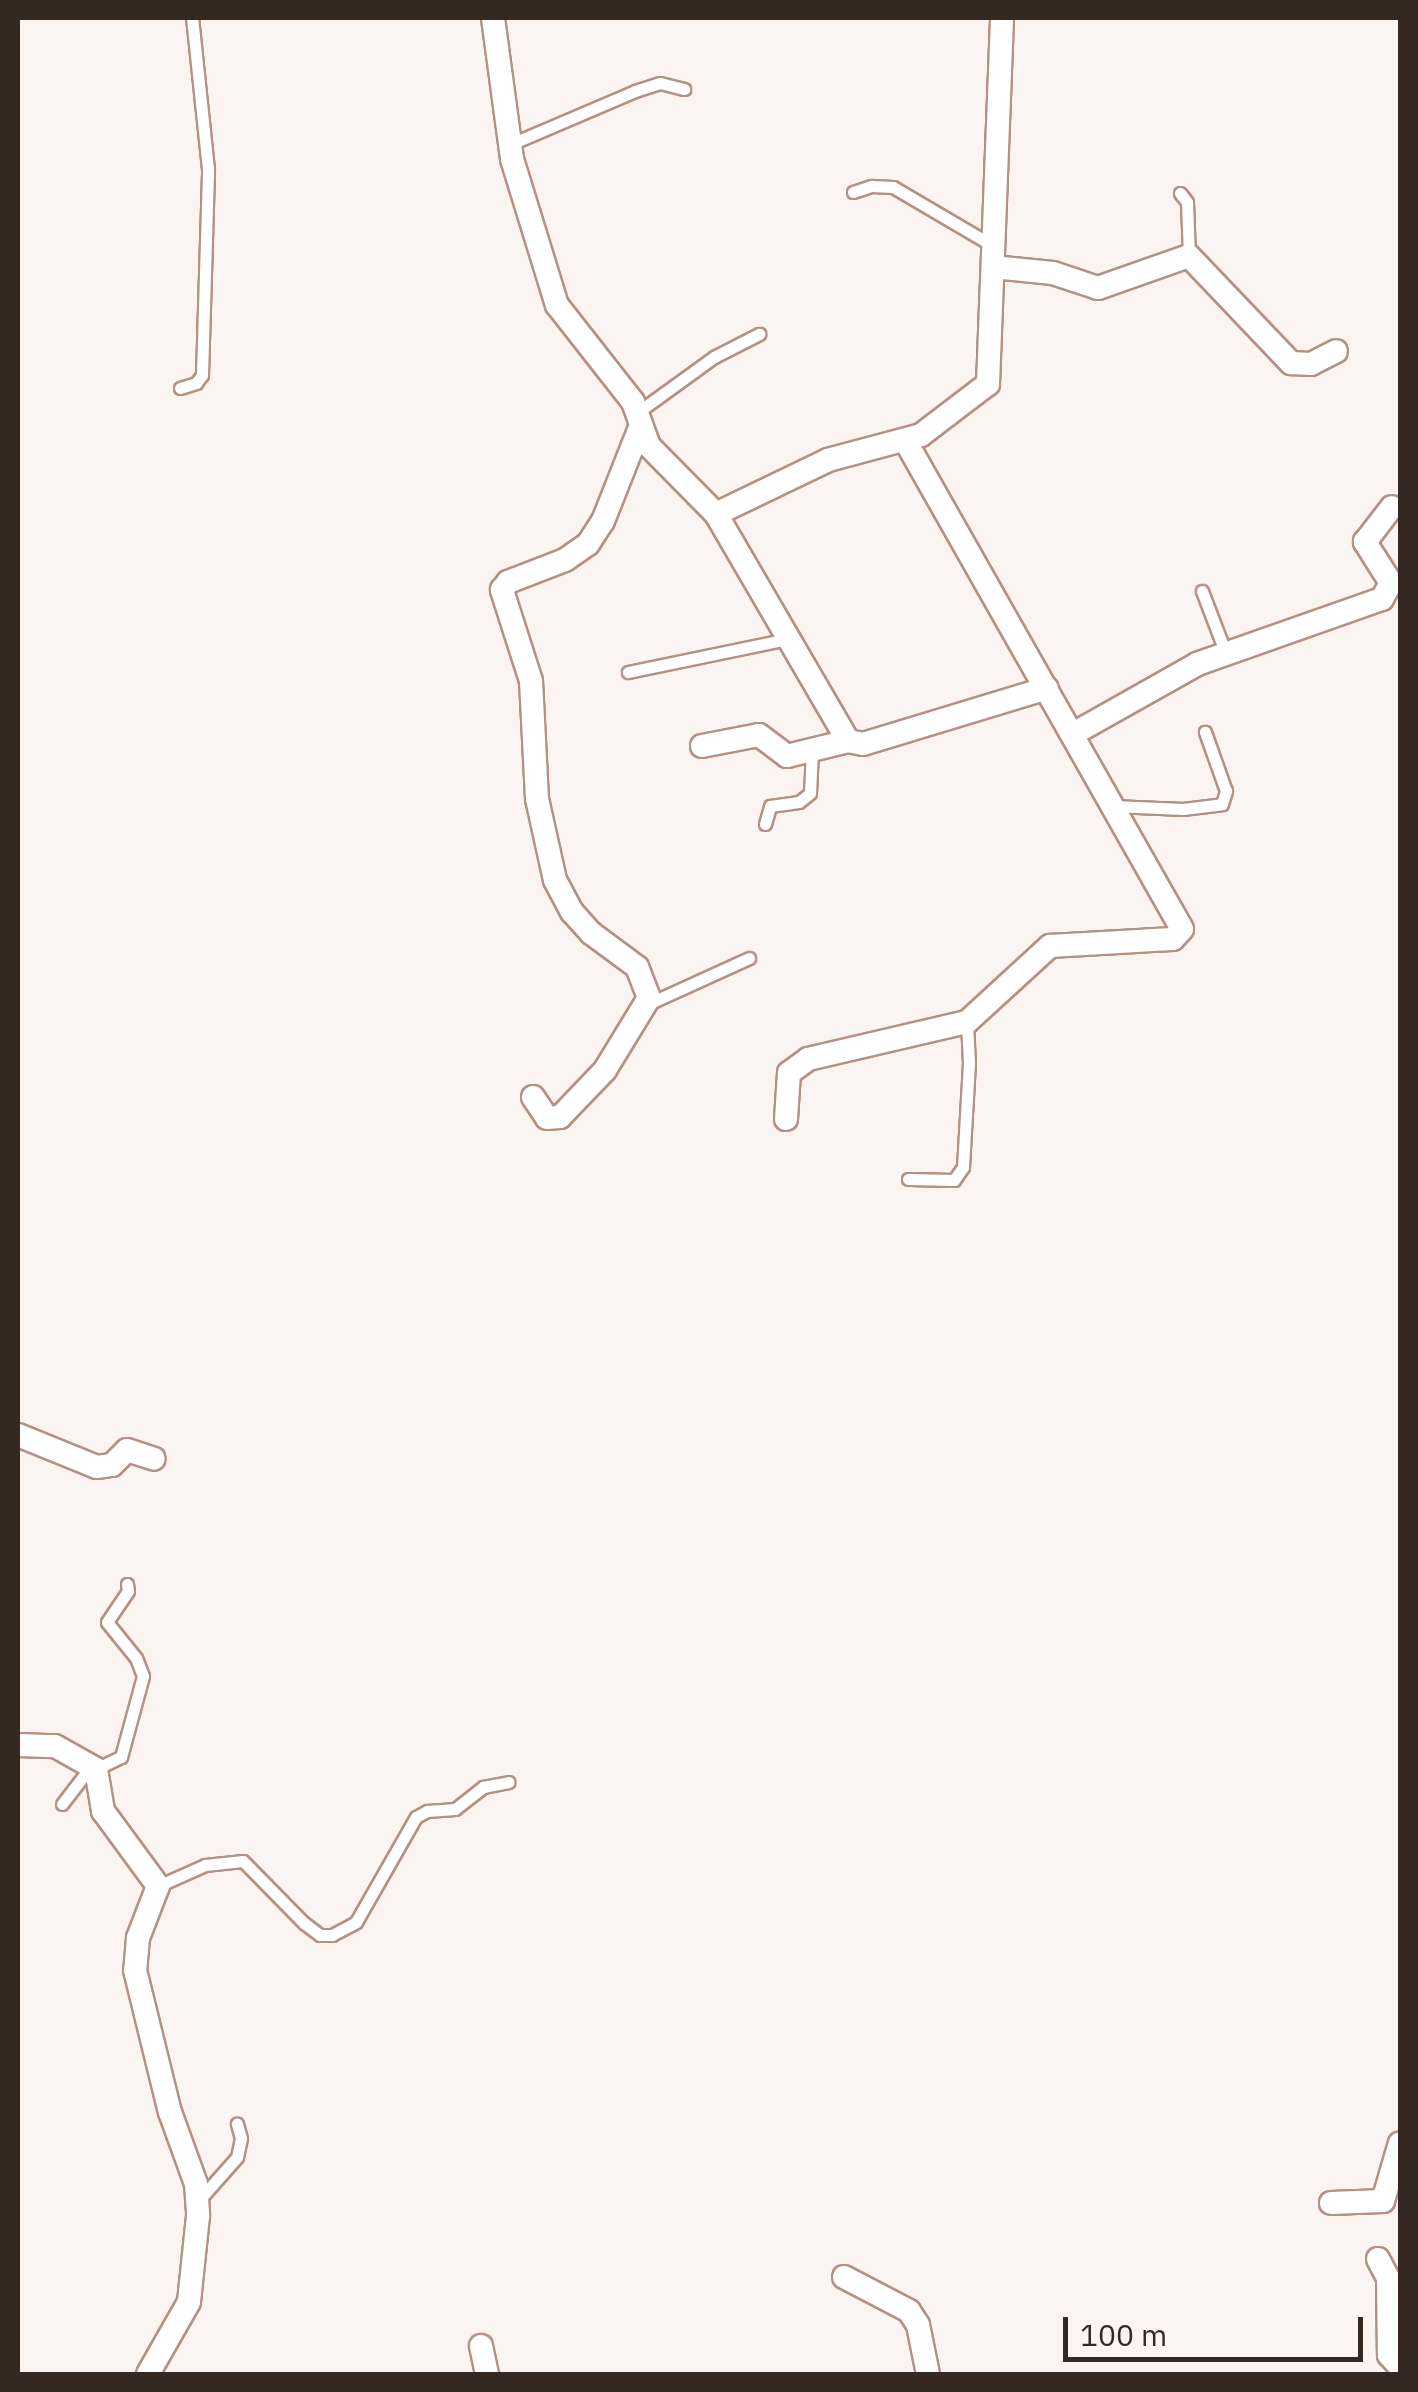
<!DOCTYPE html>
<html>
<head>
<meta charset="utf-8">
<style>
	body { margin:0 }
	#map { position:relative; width:1418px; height:2392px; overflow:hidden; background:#fcf4f1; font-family:"IBM Plex Sans",sans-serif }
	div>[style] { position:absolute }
	.roads { filter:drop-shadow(2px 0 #b49283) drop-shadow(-2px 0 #b49283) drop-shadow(0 2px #b49283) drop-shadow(0 -2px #b49283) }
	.service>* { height:11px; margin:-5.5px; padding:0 5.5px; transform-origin:5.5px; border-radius:5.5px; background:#fff }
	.minor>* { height:22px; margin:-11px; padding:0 11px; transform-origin:11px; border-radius:11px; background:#fff }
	span { translate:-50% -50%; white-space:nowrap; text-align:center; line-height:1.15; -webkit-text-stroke:8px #fcf4f1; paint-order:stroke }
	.frame { position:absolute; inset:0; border:20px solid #352821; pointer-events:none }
	.scale { position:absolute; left:1063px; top:2317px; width:300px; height:45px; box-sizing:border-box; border:5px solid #352821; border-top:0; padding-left:12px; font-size:30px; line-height:35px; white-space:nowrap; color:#352821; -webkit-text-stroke:8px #fcf4f1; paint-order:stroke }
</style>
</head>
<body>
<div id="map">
	<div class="roads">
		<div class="service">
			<i style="left:511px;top:144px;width:135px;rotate:-23.1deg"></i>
			<i style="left:635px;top:91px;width:26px;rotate:-18deg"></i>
			<i style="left:660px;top:83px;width:25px;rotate:14deg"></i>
			<i style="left:853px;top:192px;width:20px;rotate:-18deg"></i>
			<i style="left:872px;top:186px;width:21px;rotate:3deg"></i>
			<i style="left:893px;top:187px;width:115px;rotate:30.4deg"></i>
			<i style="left:1180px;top:193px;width:11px;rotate:52deg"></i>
			<i style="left:1187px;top:202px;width:54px;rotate:87.9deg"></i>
			<i style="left:180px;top:388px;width:17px;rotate:-17deg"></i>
			<i style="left:196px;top:383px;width:10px;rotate:-53deg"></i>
			<i style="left:202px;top:375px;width:206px;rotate:-88.3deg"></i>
			<i style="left:208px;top:169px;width:152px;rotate:-96deg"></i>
			<i style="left:638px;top:412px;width:94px;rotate:-35.9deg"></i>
			<i style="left:714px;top:357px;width:51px;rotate:-27.1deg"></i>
			<i style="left:1202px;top:591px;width:67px;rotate:69.1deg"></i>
			<i style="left:628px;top:672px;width:163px;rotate:-11.7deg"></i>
			<i style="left:1113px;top:806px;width:70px;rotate:2.5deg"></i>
			<i style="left:1183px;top:809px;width:39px;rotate:-7deg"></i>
			<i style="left:1222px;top:804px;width:14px;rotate:-73deg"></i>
			<i style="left:1226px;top:791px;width:63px;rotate:-109.6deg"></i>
			<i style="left:765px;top:824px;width:19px;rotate:-74deg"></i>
			<i style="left:770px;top:806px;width:29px;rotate:-8deg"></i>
			<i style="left:799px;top:802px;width:14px;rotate:-39deg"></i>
			<i style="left:810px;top:793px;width:43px;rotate:-87.3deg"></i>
			<i style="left:648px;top:1004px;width:111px;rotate:-24.5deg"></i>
			<i style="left:908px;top:1179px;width:46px;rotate:1.2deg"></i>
			<i style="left:954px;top:1180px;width:16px;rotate:-55deg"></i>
			<i style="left:963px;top:1167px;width:104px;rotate:-86.7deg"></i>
			<i style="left:969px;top:1063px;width:41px;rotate:-92.8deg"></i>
			<i style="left:96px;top:1769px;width:28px;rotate:-26deg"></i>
			<i style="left:121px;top:1757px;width:84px;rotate:-74.8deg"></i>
			<i style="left:143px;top:1676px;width:19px;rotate:-111deg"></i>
			<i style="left:136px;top:1658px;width:46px;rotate:-128.9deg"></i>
			<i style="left:107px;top:1622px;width:37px;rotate:-56deg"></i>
			<i style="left:128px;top:1591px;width:7px;rotate:-98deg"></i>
			<i style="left:62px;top:1804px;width:49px;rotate:-52.4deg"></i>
			<i style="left:158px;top:1886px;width:51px;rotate:-24.1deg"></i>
			<i style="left:205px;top:1865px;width:38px;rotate:-6deg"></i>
			<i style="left:243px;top:1861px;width:87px;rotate:45.5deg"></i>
			<i style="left:304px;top:1923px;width:20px;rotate:37deg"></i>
			<i style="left:320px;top:1935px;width:12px"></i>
			<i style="left:332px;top:1935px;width:27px;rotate:-28deg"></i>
			<i style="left:356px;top:1922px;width:121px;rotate:-60.3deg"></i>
			<i style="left:416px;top:1817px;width:13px;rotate:-29deg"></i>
			<i style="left:427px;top:1811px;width:28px;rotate:-4deg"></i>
			<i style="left:455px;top:1809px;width:36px;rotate:-38deg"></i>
			<i style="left:483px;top:1787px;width:26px;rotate:-11deg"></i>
			<i style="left:199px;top:2200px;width:57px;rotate:-48.5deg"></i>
			<i style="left:237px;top:2157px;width:19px;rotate:-78deg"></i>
			<i style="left:241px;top:2138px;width:15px;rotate:-106deg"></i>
		</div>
		<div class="minor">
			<i style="left:493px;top:18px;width:142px;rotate:82.3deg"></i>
			<i style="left:512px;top:159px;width:153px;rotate:72.9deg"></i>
			<i style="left:557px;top:305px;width:123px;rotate:51.9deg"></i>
			<i style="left:633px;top:402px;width:47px;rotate:70deg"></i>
			<i style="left:649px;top:446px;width:95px;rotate:45.4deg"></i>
			<i style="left:716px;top:514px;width:263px;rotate:59.8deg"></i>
			<i style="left:848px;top:741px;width:15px;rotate:11deg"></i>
			<i style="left:863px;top:744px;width:192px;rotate:-16.9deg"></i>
			<i style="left:993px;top:267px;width:60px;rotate:5.7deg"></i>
			<i style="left:1053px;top:273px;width:47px;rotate:18.4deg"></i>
			<i style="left:1098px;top:288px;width:96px;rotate:-19.4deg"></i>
			<i style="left:1189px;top:256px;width:148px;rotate:46.4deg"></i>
			<i style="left:1291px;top:363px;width:20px;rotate:3deg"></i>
			<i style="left:1311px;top:364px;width:28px;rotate:-27deg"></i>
			<i style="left:716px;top:514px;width:124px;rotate:-25.7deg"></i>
			<i style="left:828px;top:460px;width:96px;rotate:-15deg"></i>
			<i style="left:921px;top:435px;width:84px;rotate:-37.3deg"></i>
			<i style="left:988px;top:384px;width:366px;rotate:-87.8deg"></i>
			<i style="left:1073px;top:734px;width:142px;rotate:-29.4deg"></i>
			<i style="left:1197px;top:664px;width:196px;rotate:-19.4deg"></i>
			<i style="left:1382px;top:599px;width:18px;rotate:-61deg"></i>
			<i style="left:1391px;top:583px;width:49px;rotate:-122.4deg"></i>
			<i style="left:1365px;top:542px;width:44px;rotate:-52.4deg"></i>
			<i style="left:702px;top:746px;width:58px;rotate:-10.9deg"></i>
			<i style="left:759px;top:735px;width:35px;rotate:37deg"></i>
			<i style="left:787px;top:756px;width:63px;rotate:-13.8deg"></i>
			<i style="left:533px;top:1097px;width:25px;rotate:56deg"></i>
			<i style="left:547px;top:1118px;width:13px;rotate:-4deg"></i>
			<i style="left:560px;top:1117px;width:65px;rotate:-46.2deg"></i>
			<i style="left:605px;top:1070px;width:84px;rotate:-58.6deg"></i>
			<i style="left:649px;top:998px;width:33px;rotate:-111deg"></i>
			<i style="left:637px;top:967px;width:57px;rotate:-143.5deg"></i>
			<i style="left:591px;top:933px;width:28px;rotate:-132deg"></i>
			<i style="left:572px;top:912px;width:36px;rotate:-118deg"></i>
			<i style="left:555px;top:880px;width:83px;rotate:-102.5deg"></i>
			<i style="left:537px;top:799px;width:118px;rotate:-92.9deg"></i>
			<i style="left:531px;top:681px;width:96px;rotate:-107.7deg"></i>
			<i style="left:502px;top:590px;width:10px;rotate:-53deg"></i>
			<i style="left:508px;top:582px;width:61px;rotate:-21.1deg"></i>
			<i style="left:565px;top:560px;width:28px;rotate:-35deg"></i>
			<i style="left:588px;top:544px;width:27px;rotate:-57deg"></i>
			<i style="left:603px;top:521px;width:103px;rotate:-68.4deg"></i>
			<i style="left:786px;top:1119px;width:46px;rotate:-86.3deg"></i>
			<i style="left:789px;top:1073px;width:24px;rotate:-36deg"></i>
			<i style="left:808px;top:1059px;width:163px;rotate:-13.1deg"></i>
			<i style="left:967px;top:1022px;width:113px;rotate:-42.5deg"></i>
			<i style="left:1050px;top:946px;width:123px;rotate:-3.3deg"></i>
			<i style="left:1173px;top:939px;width:13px;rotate:-48deg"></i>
			<i style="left:1182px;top:929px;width:560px;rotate:-119.54deg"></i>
			<i style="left:18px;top:1435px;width:85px;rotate:22.1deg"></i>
			<i style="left:97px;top:1467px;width:15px;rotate:-8deg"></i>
			<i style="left:112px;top:1465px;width:21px;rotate:-45deg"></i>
			<i style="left:127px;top:1450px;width:28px;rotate:18deg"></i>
			<i style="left:18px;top:1745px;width:37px;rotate:2deg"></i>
			<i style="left:55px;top:1746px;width:47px;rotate:29.3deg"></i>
			<i style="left:96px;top:1769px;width:43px;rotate:80.5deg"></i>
			<i style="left:103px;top:1811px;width:93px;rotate:53.7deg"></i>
			<i style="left:158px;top:1886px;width:56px;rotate:111deg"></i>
			<i style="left:138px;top:1938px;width:32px;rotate:95deg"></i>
			<i style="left:135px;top:1970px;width:146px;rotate:76.2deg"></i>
			<i style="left:170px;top:2112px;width:77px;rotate:70.1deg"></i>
			<i style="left:196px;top:2184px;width:32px;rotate:86deg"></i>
			<i style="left:198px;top:2216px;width:86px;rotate:96deg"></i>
			<i style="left:189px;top:2302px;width:83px;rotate:119.7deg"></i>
			<i style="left:1331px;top:2203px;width:52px;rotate:-2.2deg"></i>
			<i style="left:1383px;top:2201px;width:60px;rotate:-73.7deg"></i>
			<i style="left:1378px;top:2259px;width:21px;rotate:62deg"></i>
			<i style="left:1388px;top:2278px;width:77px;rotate:89.3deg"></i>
			<i style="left:1389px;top:2355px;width:16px;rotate:47deg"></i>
			<i style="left:844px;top:2277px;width:73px;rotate:27.6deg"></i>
			<i style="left:909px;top:2311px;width:17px;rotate:57deg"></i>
			<i style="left:918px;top:2325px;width:50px;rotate:78.5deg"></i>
			<i style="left:481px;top:2346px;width:29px;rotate:78deg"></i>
		</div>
	</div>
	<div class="frame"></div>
	<div class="scale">100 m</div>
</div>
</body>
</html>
